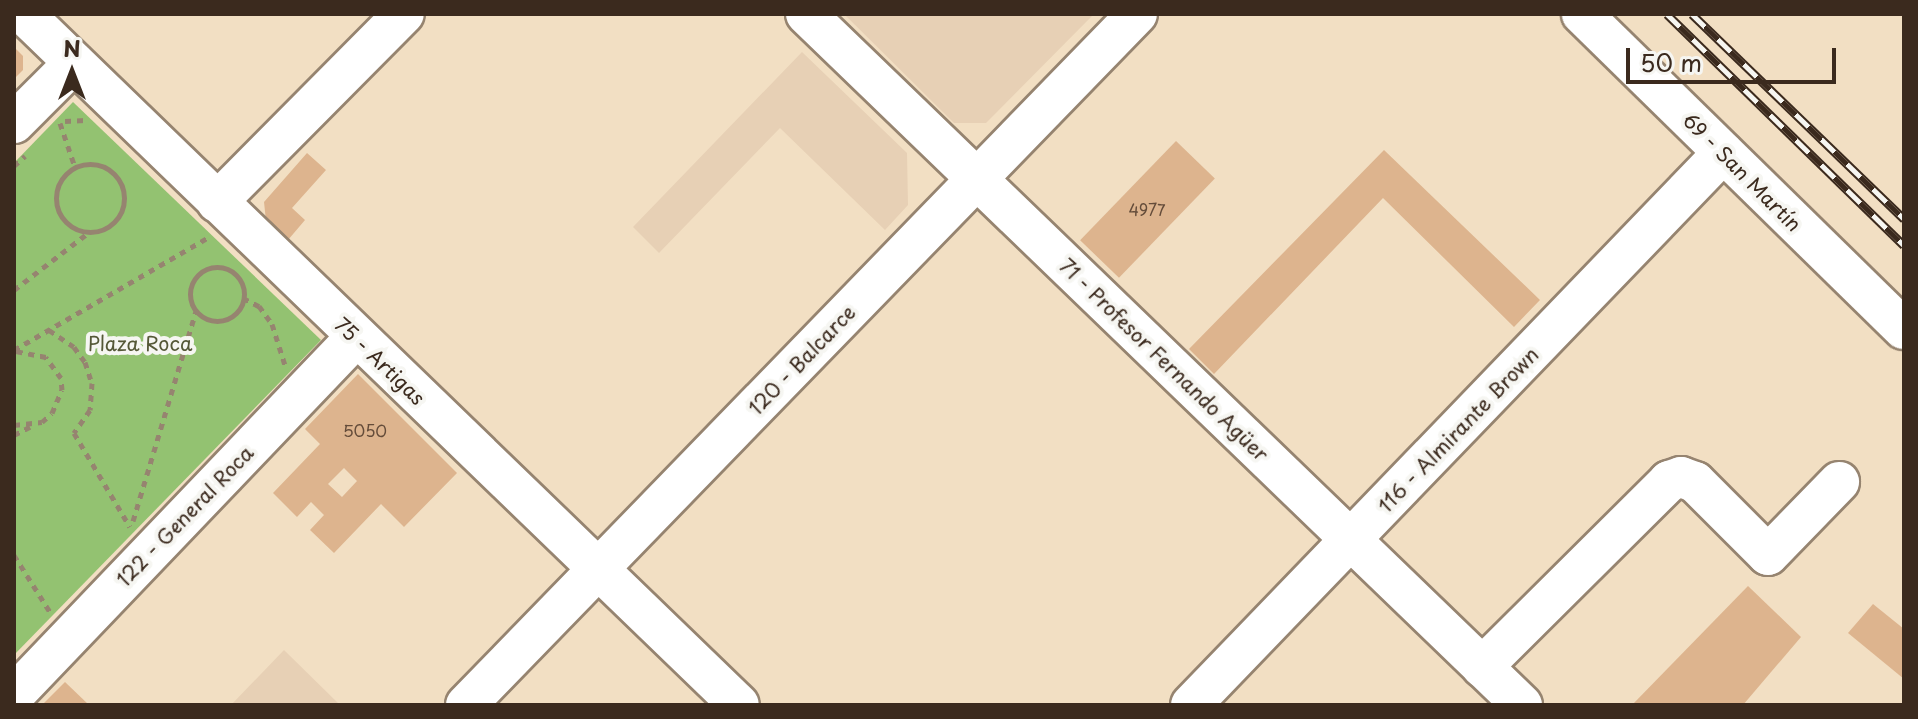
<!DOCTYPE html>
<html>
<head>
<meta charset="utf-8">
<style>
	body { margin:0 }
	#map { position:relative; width:1918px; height:719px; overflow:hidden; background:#f2dfc3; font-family:"Playpen Sans",sans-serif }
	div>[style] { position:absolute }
	.built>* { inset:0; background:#e7d0b5 }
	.green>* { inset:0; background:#93c271 }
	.building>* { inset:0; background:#ddb48e; transform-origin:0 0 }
	.path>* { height:5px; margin-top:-2.5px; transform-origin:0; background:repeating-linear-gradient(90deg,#968470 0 6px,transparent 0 12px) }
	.path>.ring { margin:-2.5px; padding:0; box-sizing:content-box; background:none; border:5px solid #968470; border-radius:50% }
	.roads { filter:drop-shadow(2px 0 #968470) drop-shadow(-2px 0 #968470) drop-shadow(0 2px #968470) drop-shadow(0 -2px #968470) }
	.minor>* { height:40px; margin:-20px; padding:0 20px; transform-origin:20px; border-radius:20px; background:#fff }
	.rail>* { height:9px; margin-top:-4.5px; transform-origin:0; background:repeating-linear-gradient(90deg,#f6f6f2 0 18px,#3b2a1e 0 36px); box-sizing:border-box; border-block:2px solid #3b2a1e }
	span { translate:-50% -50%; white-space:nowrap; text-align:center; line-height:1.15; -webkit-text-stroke:8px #f6f6f2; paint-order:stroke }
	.number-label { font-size:16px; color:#644c3a }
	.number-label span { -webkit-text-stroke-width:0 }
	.street-label { font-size:20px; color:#3b2a1e }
	.park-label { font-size:20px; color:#555837 }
	.frame { position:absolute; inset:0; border:16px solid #3b2a1e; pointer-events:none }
	.north { position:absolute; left:32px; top:32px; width:80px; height:80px; -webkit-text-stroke:6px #f6f6f2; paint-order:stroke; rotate:0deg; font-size:22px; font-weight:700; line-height:32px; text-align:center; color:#3b2a1e }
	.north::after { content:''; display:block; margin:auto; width:28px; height:36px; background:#3b2a1e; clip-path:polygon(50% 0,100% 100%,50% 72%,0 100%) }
	.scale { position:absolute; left:1626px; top:48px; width:210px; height:36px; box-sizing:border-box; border:4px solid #3b2a1e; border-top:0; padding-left:10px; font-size:24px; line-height:28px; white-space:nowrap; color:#3b2a1e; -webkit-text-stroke:6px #f6f6f2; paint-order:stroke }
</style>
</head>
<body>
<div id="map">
	<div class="built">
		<i style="clip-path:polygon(844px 14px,1094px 14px,986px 123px,954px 123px)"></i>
		<i style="clip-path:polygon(802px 52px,907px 153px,908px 205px,885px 230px,780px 128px,659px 253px,633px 227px)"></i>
		<i style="clip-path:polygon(284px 650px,340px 705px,231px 705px)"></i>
	</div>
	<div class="green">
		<i style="clip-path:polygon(73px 102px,321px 340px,14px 655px,14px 163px)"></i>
	</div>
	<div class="building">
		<i style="clip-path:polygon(14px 47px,23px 56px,23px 70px,14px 79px)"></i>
		<i style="left:1176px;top:141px;width:54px;height:138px;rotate:44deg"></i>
		<i style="clip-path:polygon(1384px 150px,1540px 300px,1514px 327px,1383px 198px,1214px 374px,1189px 349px)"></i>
		<i style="clip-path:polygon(307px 153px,326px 170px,292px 208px,305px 220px,288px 240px,266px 221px,264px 202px)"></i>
		<i style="clip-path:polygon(evenodd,358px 374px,457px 473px,404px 527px,381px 504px,334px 553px,310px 530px,324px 515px,311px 502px,297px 517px,273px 493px,320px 444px,305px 429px,358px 374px,344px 468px,357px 481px,342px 497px,328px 484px,344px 468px)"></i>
		<i style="clip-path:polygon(1748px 586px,1801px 637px,1743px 705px,1632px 705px)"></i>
		<i style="clip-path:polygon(1873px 604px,1904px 629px,1904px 679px,1848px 633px)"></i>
		<i style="clip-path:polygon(65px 682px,89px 705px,42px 705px)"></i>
	</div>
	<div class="path">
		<i style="left:65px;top:121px;width:21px;rotate:-3deg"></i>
		<i style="left:60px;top:123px;width:46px;rotate:71.2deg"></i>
		<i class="ring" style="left:56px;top:164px;width:63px;height:63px"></i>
		<i style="left:14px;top:166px;width:15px;rotate:-42deg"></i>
		<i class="ring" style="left:190px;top:267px;width:49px;height:49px"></i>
		<i style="left:14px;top:290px;width:93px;rotate:-37.6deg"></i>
		<i style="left:243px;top:298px;width:18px;rotate:27deg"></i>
		<i style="left:259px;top:306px;width:22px;rotate:54deg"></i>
		<i style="left:272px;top:324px;width:43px;rotate:72.4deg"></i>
		<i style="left:49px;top:330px;width:30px;rotate:34deg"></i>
		<i style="left:74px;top:347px;width:19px;rotate:54deg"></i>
		<i style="left:85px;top:362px;width:22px;rotate:72deg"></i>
		<i style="left:92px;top:383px;width:27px;rotate:94deg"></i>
		<i style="left:90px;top:410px;width:28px;rotate:125deg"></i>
		<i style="left:74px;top:433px;width:109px;rotate:59.2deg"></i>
		<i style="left:14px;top:350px;width:223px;rotate:-30.1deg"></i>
		<i style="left:14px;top:425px;width:28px;rotate:-6deg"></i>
		<i style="left:42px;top:422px;width:13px;rotate:-42deg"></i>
		<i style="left:52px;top:413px;width:25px;rotate:-67deg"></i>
		<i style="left:62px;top:390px;width:12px;rotate:-95deg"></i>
		<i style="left:61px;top:378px;width:26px;rotate:-126deg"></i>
		<i style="left:46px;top:357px;width:32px;rotate:-169deg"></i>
		<i style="left:14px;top:435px;width:18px;rotate:-27deg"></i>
		<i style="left:133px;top:521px;width:219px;rotate:-73.3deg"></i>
		<i style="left:14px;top:555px;width:67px;rotate:57.7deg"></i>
	</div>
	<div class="roads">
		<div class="minor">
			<i style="left:24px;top:14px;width:994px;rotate:44.02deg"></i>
			<i style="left:806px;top:14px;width:995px;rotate:43.98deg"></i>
			<i style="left:1582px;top:14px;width:450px;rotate:44.4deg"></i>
			<i style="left:14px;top:123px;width:85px;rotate:-45deg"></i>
			<i style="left:217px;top:202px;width:265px;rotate:-45.2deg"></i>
			<i style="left:1482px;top:667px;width:264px;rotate:-44.8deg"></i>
			<i style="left:1669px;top:481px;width:13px;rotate:-18deg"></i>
			<i style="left:1681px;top:477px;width:15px;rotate:20deg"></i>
			<i style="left:1695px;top:482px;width:103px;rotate:45deg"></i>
			<i style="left:1768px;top:555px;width:102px;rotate:-45.8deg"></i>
			<i style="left:14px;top:695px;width:495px;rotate:-46.3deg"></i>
			<i style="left:466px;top:705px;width:963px;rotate:-45.84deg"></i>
			<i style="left:1191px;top:705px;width:767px;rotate:-46.06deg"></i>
		</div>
	</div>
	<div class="rail">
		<i style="left:1667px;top:14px;width:331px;rotate:44.3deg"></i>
		<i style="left:1692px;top:14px;width:295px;rotate:44deg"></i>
	</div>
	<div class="number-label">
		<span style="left:1147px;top:209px">4977</span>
		<span style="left:365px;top:430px">5050</span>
	</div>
	<div class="street-label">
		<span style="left:1742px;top:172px;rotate:45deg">69 - San Martín</span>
		<span style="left:802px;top:360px;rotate:-46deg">120 - Balcarce</span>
		<span style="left:1164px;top:360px;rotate:44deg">71 - Profesor Fernando Agüer</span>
		<span style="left:380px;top:361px;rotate:44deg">75 - Artigas</span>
		<span style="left:1458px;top:430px;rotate:-46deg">116 - Almirante Brown</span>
		<span style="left:185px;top:516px;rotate:-46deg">122 - General Roca</span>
	</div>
	<div class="park-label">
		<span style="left:140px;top:343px">Plaza Roca</span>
	</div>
	<div class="frame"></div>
	<div class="north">N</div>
	<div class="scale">50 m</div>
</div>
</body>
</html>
